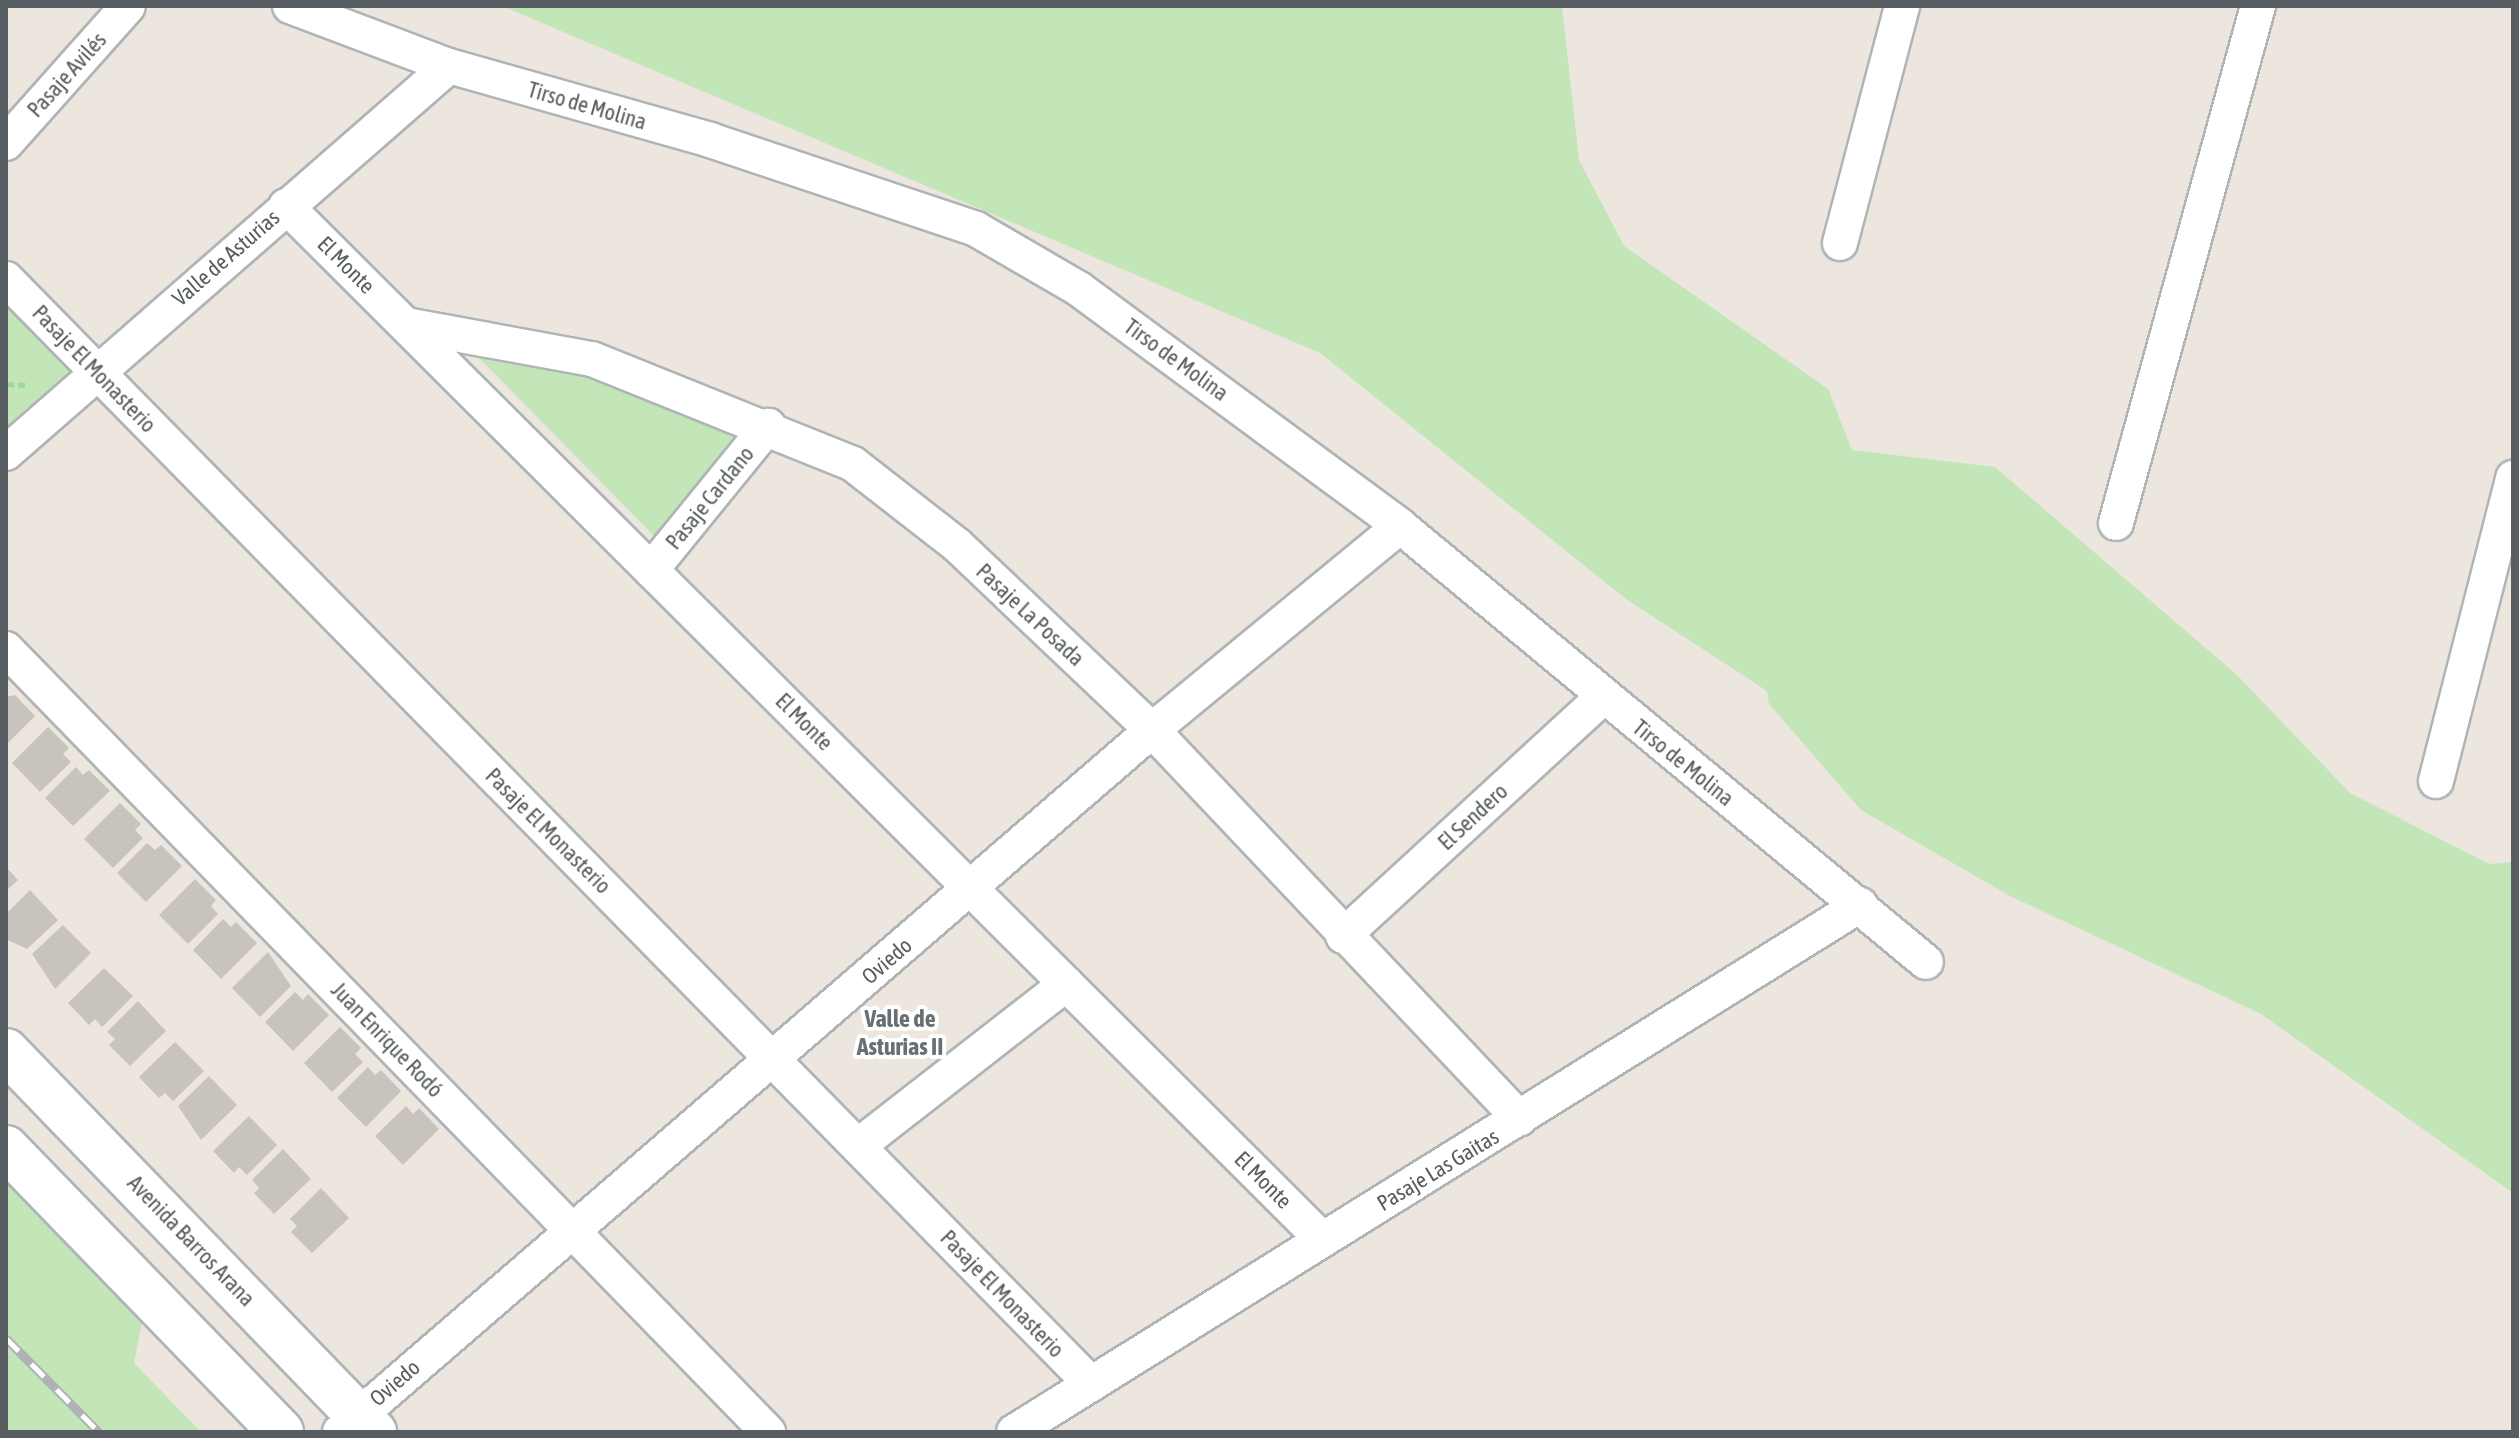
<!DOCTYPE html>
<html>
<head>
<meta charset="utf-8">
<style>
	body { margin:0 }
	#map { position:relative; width:2519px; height:1438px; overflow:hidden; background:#ece6de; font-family:"Asap Condensed",sans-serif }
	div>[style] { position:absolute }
	.green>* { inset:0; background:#c2e6b8 }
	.building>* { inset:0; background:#c9c3bd }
	.path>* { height:5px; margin-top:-2.5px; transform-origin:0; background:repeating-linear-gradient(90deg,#9ad99d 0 8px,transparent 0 12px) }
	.roads { filter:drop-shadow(2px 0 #afb4b7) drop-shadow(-2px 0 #afb4b7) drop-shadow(0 2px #afb4b7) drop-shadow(0 -2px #afb4b7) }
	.minor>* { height:34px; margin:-17px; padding:0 17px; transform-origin:17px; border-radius:17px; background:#fff }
	.secondary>* { height:44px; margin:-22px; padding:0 22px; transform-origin:22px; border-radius:22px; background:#fff }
	.rail>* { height:9px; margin-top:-4.5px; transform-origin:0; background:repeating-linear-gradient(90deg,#fff 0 18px,#b0b1b2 0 36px); box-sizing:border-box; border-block:2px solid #b0b1b2 }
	span { translate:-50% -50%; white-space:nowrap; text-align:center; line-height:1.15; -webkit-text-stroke:8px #fff; paint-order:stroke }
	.street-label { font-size:22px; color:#575d61 }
	.neighbourhood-label { font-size:24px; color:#687073; font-weight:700 }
	.frame { position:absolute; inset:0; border:8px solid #575d61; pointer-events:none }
</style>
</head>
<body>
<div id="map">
	<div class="green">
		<i style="clip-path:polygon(502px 6px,1562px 6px,1579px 160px,1624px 246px,1828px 389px,1852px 450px,1995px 467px,2237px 675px,2350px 793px,2489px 864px,2513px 862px,2513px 1193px,2261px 1014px,2010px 896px,1861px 810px,1769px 704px,1767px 691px,1626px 599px,1320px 353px)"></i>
		<i style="clip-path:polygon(6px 279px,97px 372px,6px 453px)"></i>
		<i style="clip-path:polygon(474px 353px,599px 380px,753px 439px,658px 540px)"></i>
		<i style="clip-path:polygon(6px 1180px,142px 1322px,134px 1363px,201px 1432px,6px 1432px)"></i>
	</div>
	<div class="building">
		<i style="clip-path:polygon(15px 695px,35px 716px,6px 745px,6px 697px)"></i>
		<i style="clip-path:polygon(48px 727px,69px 748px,63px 754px,71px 762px,40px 792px,12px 763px)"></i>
		<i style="clip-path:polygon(76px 767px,83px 775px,89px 770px,110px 791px,73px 826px,45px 798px)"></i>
		<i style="clip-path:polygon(120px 803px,141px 824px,135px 830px,143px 838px,113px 868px,84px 839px)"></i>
		<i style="clip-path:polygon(147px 843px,155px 850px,161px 845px,182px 866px,146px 902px,117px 873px)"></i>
		<i style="clip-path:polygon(6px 867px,18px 880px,6px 891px)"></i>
		<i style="clip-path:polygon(195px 879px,216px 900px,211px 906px,218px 914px,188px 944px,159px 915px)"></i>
		<i style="clip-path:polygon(30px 890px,58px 920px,27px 949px,6px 939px,6px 914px)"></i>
		<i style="clip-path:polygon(223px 919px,231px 927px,236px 922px,257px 943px,221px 979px,193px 950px)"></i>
		<i style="clip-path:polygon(63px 925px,91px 953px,55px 989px,32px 954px)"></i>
		<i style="clip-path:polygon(268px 952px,291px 986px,260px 1017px,232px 988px)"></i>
		<i style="clip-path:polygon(104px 968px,133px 996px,102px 1027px,95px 1019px,89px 1025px,68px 1003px)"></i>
		<i style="clip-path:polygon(295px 992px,303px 1000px,308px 994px,329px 1015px,293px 1051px,265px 1022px)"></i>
		<i style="clip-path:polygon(138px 1001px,166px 1031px,130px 1066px,109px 1045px,115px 1039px,107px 1032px)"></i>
		<i style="clip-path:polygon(340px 1027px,361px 1048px,355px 1054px,363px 1062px,332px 1092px,304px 1063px)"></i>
		<i style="clip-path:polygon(175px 1042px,204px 1071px,173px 1101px,165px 1093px,159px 1098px,139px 1077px)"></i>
		<i style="clip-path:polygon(368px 1067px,375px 1075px,381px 1070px,401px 1091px,366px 1127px,337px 1098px)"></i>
		<i style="clip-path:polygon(209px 1076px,237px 1105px,201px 1140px,178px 1106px)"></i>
		<i style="clip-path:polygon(406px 1106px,413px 1114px,419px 1108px,439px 1129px,403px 1165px,375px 1136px)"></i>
		<i style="clip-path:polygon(249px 1116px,277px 1145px,247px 1175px,239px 1167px,234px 1173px,213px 1151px)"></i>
		<i style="clip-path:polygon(283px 1149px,311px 1179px,274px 1214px,254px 1193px,259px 1188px,252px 1180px)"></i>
		<i style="clip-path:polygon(321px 1188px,349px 1218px,312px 1253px,291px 1232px,297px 1226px,290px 1219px)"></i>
	</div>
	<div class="path">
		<i style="left:6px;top:384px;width:19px;rotate:3deg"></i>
	</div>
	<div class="roads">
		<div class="minor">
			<i style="left:290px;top:6px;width:170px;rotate:20.7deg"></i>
			<i style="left:449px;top:66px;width:271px;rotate:15.8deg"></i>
			<i style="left:710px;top:140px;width:280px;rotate:18.5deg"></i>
			<i style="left:976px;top:229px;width:119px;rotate:30.2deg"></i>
			<i style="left:1079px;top:289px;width:399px;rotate:36.4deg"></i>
			<i style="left:1400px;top:526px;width:683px;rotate:39.66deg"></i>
			<i style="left:6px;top:143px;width:183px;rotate:-48.3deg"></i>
			<i style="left:286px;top:206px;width:1464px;rotate:44.92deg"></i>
			<i style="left:1840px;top:243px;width:245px;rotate:-75.3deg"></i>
			<i style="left:6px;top:279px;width:1549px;rotate:45.52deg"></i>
			<i style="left:406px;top:325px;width:189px;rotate:10.4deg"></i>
			<i style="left:592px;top:359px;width:281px;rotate:21.9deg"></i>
			<i style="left:853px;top:464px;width:132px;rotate:37.9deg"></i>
			<i style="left:957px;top:545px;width:269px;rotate:43.5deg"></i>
			<i style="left:1152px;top:730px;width:535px;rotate:46.59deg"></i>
			<i style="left:6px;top:453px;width:588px;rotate:-41.14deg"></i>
			<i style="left:2116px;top:523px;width:536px;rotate:-74.64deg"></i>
			<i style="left:651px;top:570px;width:186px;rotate:-50.9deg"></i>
			<i style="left:6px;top:649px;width:1093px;rotate:45.78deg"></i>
			<i style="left:2436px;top:781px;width:313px;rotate:-75.7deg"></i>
			<i style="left:1343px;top:936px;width:352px;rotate:-42.6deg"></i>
			<i style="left:858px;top:1146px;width:264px;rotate:-37.9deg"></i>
			<i style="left:340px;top:1432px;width:1073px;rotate:-40.84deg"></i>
			<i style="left:1152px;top:730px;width:321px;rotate:-39.4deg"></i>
			<i style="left:1014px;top:1432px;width:997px;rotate:-31.92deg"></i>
		</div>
		<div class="secondary">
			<i style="left:6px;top:1051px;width:530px;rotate:45.99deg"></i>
			<i style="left:6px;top:1148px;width:395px;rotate:45.9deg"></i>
		</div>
	</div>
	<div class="rail">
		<i style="left:6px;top:1338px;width:132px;rotate:45.3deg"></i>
	</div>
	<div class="street-label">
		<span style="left:67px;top:75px;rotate:-48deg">Pasaje Avilés</span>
		<span style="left:587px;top:106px;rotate:16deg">Tirso de Molina</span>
		<span style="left:226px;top:258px;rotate:-41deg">Valle de Asturias</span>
		<span style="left:346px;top:265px;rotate:45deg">El Monte</span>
		<span style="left:1176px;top:360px;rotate:36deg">Tirso de Molina</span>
		<span style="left:94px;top:369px;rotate:46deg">Pasaje El Monasterio</span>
		<span style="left:710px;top:498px;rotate:-51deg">Pasaje Cardano</span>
		<span style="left:1030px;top:615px;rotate:43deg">Pasaje La Posada</span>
		<span style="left:804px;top:722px;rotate:45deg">El Monte</span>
		<span style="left:1683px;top:763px;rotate:39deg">Tirso de Molina</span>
		<span style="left:1473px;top:817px;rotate:-43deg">El Sendero</span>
		<span style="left:548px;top:831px;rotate:45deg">Pasaje El Monasterio</span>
		<span style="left:887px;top:961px;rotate:-41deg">Oviedo</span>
		<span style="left:387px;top:1040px;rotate:46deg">Juan Enrique Rodó</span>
		<span style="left:1438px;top:1170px;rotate:-31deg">Pasaje Las Gaitas</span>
		<span style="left:1263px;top:1180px;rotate:45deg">El Monte</span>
		<span style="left:191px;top:1241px;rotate:46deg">Avenida Barros Arana</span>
		<span style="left:1002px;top:1294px;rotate:46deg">Pasaje El Monasterio</span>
		<span style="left:395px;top:1383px;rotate:-41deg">Oviedo</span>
	</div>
	<div class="neighbourhood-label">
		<span style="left:900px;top:1033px">Valle de<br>Asturias II</span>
	</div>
	<div class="frame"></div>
</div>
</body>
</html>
